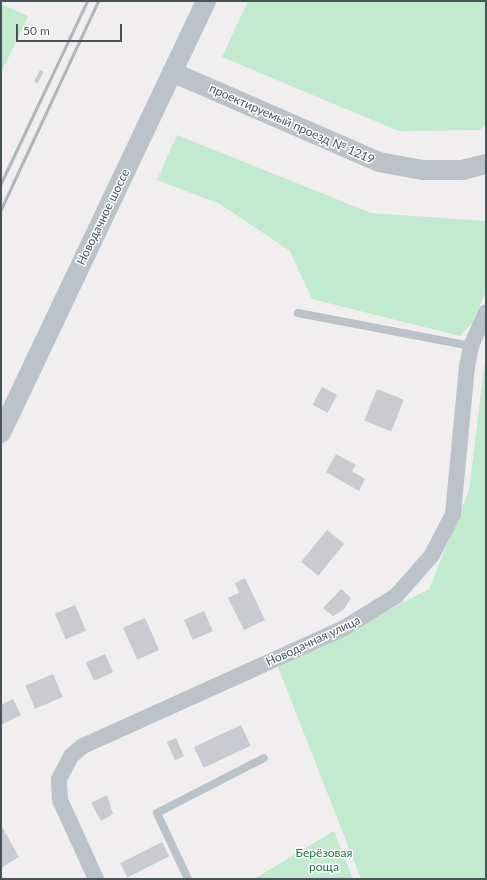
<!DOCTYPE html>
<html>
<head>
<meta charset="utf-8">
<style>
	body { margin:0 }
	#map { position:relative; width:487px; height:880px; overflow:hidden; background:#f0eeee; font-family:Lato,sans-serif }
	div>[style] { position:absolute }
	.green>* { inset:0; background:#c1eace }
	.building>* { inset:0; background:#c9cbd0; transform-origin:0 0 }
	.service>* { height:8px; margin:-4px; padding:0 4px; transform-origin:4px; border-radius:4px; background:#bbc3c9 }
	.minor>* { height:16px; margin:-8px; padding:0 8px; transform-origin:8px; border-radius:8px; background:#bbc3c9 }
	.tertiary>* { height:20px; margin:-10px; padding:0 10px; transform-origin:10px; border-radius:10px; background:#bbc3c9 }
	.rail>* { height:3px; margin:-1.5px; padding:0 1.5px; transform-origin:1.5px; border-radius:1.5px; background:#b1b4b8 }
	span { translate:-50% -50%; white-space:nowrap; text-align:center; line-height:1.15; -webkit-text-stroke:3px #fff; paint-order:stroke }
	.street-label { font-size:12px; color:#485259 }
	.park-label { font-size:12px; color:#217245 }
	.frame { position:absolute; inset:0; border:2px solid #485259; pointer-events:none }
	.scale { position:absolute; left:16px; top:24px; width:106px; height:18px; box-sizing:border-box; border:2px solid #485259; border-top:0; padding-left:5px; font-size:12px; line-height:14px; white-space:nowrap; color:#485259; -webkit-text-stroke:3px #fff; paint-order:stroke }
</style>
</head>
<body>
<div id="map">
	<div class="green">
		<i style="clip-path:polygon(248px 1px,486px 1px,486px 124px,480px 130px,399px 131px,222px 57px)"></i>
		<i style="clip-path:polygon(1px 4px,28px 16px,1px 73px)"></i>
		<i style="clip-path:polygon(177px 135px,371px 213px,486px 221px,486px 291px,472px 323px,460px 336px,312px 299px,290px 251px,220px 204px,157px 180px)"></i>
		<i style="clip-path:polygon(486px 352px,486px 879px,361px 879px,278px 667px,429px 589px,469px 490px)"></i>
		<i style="clip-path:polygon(334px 831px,353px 879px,254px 879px)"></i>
	</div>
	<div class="building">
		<i style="left:40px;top:70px;width:4px;height:13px;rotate:27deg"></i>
		<i style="left:322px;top:387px;width:17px;height:20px;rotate:28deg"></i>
		<i style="left:377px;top:389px;width:29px;height:34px;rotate:22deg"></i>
		<i style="clip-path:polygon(336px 454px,356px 465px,352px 471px,365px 479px,359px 491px,326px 472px)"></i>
		<i style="left:327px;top:530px;width:22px;height:41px;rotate:39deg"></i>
		<i style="clip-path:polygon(245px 578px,265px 620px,244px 630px,228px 598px,239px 593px,235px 583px)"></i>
		<i style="clip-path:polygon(341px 589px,351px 598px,343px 610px,333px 616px,323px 608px)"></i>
		<i style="left:75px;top:605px;width:28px;height:22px;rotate:67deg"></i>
		<i style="left:204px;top:611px;width:22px;height:22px;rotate:66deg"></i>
		<i style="left:145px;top:618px;width:35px;height:24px;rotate:66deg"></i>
		<i style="left:105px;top:654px;width:20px;height:21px;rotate:66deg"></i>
		<i style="left:53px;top:674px;width:25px;height:30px;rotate:67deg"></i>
		<i style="clip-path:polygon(13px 699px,21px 715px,1px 725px,1px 705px)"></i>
		<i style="left:241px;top:725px;width:23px;height:52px;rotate:65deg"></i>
		<i style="left:176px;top:738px;width:20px;height:10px;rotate:66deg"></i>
		<i style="clip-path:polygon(107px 795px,113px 814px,101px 821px,91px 803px)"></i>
		<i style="clip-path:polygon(1px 825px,19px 857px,1px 868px)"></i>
		<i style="left:162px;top:842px;width:16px;height:47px;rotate:63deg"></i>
	</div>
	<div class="service">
		<i style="left:298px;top:313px;width:176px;rotate:10.8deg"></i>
		<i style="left:188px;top:879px;width:73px;rotate:-115.2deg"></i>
		<i style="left:157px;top:813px;width:120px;rotate:-27.2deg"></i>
	</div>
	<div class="minor">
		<i style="left:96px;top:879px;width:87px;rotate:-114.5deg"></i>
		<i style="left:60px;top:800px;width:21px;rotate:-93deg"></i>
		<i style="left:59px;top:779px;width:26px;rotate:-62deg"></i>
		<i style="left:71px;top:756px;width:16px;rotate:-40deg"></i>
		<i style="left:83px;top:746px;width:286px;rotate:-24.3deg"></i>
		<i style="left:344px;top:628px;width:61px;rotate:-31.6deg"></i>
		<i style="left:396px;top:596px;width:55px;rotate:-48.7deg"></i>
		<i style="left:432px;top:555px;width:46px;rotate:-62.9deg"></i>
		<i style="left:453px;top:514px;width:148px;rotate:-84.6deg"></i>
		<i style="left:467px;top:367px;width:21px;rotate:-79deg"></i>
		<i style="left:471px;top:346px;width:37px;rotate:-66deg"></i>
	</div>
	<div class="tertiary">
		<i style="left:172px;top:72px;width:226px;rotate:23.5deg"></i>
		<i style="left:379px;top:162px;width:45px;rotate:10.3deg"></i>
		<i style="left:423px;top:170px;width:39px"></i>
		<i style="left:462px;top:170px;width:25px;rotate:-14deg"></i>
		<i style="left:1px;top:433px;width:478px;rotate:-64.6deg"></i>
	</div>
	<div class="rail">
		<i style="left:1px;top:183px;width:201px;rotate:-64.7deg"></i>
		<i style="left:1px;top:209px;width:230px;rotate:-65deg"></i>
	</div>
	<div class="street-label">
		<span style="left:292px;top:124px;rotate:24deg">проектируемый проезд № 1219</span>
		<span style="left:103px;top:217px;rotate:-64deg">Новодачное шоссе</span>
		<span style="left:313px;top:641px;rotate:-25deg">Новодачная улица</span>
	</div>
	<div class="park-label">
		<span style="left:324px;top:860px">Берёзовая<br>роща</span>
	</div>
	<div class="frame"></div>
	<div class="scale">50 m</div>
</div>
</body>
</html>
